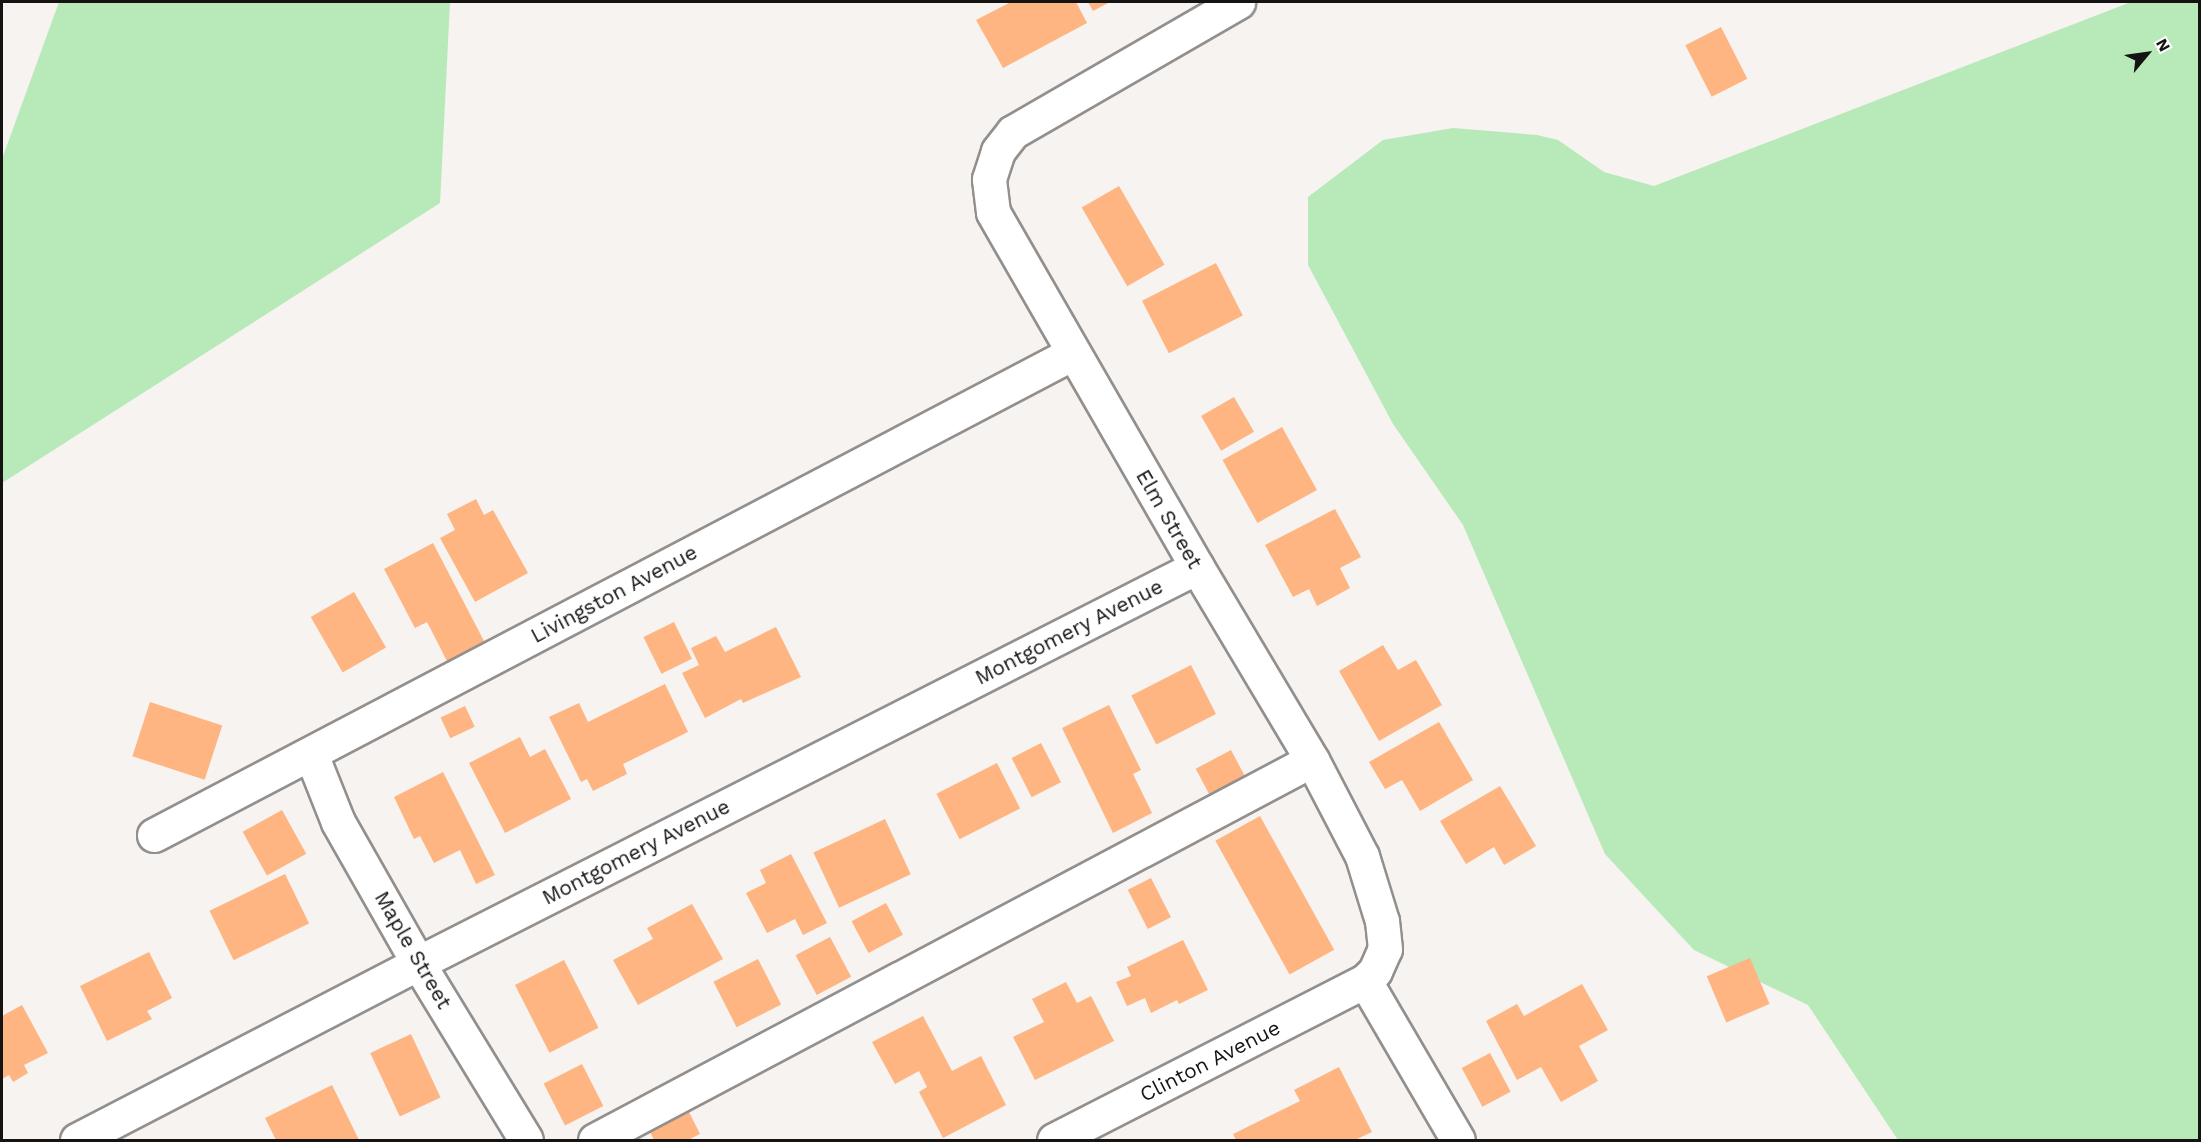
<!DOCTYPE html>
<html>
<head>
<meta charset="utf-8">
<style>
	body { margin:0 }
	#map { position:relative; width:2201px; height:1142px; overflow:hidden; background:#f6f3f0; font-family:"Work Sans",sans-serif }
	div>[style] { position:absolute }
	.green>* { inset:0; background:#b8e9b9 }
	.building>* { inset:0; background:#feb582; transform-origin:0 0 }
	.roads { filter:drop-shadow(2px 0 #928f8d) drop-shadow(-2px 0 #928f8d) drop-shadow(0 2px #928f8d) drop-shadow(0 -2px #928f8d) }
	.minor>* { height:33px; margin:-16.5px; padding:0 16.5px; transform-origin:16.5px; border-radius:16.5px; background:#fff }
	span { translate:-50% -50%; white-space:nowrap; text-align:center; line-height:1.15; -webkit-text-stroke:4.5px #fff; paint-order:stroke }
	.street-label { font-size:21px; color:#151413 }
	.frame { position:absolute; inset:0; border:3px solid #151413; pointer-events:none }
	.north { position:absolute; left:2117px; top:24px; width:60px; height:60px; -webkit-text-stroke:4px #fff; paint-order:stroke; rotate:61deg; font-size:16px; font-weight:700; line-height:24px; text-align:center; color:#151413 }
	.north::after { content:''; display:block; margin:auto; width:21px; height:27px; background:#151413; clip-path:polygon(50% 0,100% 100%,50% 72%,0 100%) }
</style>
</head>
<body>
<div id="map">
	<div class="green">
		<i style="clip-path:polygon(59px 2px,450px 2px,440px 203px,2px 483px,2px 159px)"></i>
		<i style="clip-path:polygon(2131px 2px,2199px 2px,2199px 1140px,1898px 1140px,1808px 1005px,1694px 950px,1605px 854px,1463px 525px,1393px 424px,1308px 265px,1308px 197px,1383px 140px,1453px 128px,1537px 135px,1558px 140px,1604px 172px,1654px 186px)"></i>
	</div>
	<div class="building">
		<i style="clip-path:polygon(1011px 2px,1076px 2px,1087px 23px,1003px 68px,976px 20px)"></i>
		<i style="clip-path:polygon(1088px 2px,1110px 2px,1093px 11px)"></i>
		<i style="left:1721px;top:27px;width:58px;height:40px;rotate:63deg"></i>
		<i style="left:1119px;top:186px;width:91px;height:43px;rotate:60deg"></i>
		<i style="left:1216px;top:263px;width:59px;height:83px;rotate:63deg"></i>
		<i style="left:1234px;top:397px;width:40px;height:38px;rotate:60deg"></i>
		<i style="left:1282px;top:427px;width:72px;height:68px;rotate:61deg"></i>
		<i style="clip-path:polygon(476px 499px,484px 515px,493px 510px,528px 573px,475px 602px,440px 538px,455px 530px,447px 514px)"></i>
		<i style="clip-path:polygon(1335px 509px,1361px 557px,1340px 568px,1350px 588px,1317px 606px,1309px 589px,1293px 597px,1265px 545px)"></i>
		<i style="clip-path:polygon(433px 543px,485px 643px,448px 663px,427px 622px,415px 628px,384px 569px)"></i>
		<i style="left:354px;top:592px;width:64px;height:50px;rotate:60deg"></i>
		<i style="left:674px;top:622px;width:41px;height:34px;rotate:64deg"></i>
		<i style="clip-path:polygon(776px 627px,801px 677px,743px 703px,741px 699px,705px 718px,682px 673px,699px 665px,691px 648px,716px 636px,725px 652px)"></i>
		<i style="clip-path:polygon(1383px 645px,1398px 670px,1416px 660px,1442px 705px,1379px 741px,1339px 671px)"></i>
		<i style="left:1191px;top:665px;width:55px;height:67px;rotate:63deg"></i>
		<i style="clip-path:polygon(665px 684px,688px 732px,623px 764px,627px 774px,593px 791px,587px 779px,581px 782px,549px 717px,579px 703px,588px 722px)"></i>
		<i style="left:150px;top:702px;width:76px;height:57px;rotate:18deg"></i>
		<i style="clip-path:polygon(1109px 705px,1141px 770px,1133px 774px,1152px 813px,1113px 833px,1062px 728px)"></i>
		<i style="left:465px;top:706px;width:23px;height:27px;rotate:65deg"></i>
		<i style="clip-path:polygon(1439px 722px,1473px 780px,1420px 811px,1402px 780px,1385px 789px,1369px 762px)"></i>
		<i style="clip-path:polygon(520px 737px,530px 757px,545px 749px,571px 799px,505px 833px,469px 763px)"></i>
		<i style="left:1041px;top:743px;width:44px;height:33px;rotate:63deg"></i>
		<i style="left:1231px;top:750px;width:32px;height:40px;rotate:62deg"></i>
		<i style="left:997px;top:763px;width:51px;height:68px;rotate:63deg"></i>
		<i style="clip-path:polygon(443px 772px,495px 875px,476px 884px,460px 850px,434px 863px,420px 836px,414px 839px,394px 797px)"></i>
		<i style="clip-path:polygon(1500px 786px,1536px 846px,1504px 865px,1494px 847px,1466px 864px,1440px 821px)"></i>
		<i style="left:282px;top:810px;width:50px;height:45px;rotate:61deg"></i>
		<i style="left:1260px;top:816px;width:153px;height:51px;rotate:61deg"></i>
		<i style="left:885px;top:819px;width:61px;height:79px;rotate:65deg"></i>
		<i style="clip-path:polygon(791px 854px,827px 923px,803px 935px,795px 919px,767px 933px,746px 893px,766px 883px,760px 870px)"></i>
		<i style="left:285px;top:874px;width:55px;height:84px;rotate:64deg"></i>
		<i style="left:1151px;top:878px;width:44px;height:26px;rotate:63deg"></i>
		<i style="left:886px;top:903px;width:36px;height:39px;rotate:62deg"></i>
		<i style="clip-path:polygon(692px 904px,723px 959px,638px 1005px,613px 960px,653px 939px,647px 928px)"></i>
		<i style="left:830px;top:937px;width:45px;height:39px;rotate:62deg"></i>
		<i style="clip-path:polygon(1183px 940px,1208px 990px,1179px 1004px,1177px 1000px,1151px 1013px,1145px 998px,1127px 1006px,1116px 982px,1131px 976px,1127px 967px)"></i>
		<i style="clip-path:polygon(149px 952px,172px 998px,147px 1011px,152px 1019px,107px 1041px,80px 986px)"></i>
		<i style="left:1750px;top:958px;width:50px;height:47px;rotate:67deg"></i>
		<i style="left:758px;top:959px;width:51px;height:50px;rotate:63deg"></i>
		<i style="left:564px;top:960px;width:76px;height:55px;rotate:63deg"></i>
		<i style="clip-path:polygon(1066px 982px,1077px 1003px,1091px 996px,1114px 1041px,1035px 1080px,1013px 1037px,1044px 1022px,1032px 999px)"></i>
		<i style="clip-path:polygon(1582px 984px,1608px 1030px,1579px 1046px,1598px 1081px,1561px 1102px,1541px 1067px,1517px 1080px,1486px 1021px,1517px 1004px,1524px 1016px)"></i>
		<i style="clip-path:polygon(22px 1005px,48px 1053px,24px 1065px,28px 1073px,13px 1082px,9px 1075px,2px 1079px,2px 1016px)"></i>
		<i style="clip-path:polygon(923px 1016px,952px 1071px,981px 1056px,1006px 1105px,943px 1138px,919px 1092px,927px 1087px,919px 1071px,895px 1084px,872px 1042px)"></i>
		<i style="left:411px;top:1034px;width:70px;height:45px;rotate:65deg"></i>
		<i style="left:1490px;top:1053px;width:44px;height:32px;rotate:62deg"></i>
		<i style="left:582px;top:1064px;width:47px;height:43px;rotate:63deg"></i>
		<i style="clip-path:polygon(1339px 1067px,1372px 1132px,1355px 1140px,1236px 1140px,1233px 1134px,1300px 1101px,1294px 1090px)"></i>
		<i style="clip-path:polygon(332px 1085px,359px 1140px,276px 1140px,265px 1118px)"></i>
		<i style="clip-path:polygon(685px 1104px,700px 1134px,688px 1140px,654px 1140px,646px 1124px)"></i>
	</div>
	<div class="roads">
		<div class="minor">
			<i style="left:311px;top:754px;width:73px;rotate:68.3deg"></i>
			<i style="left:338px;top:822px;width:162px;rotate:60.4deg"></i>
			<i style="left:418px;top:963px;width:207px;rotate:58.6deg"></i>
			<i style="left:154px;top:835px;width:1038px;rotate:-27.68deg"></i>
			<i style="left:1365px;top:981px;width:184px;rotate:59.7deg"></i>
			<i style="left:77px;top:1140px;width:384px;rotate:-27.4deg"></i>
			<i style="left:418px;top:963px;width:874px;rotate:-26.95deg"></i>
			<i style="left:595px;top:1140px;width:811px;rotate:-27.92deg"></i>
			<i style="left:1054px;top:1140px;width:349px;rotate:-27.1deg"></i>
			<i style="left:1365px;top:981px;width:14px;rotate:-45deg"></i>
			<i style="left:1375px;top:971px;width:24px;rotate:-66deg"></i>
			<i style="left:1385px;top:949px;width:28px;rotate:-96deg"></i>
			<i style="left:1382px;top:921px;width:68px;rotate:-107.1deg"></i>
			<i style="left:1362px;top:856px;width:108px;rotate:-117.5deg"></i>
			<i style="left:1312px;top:760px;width:225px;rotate:-120.8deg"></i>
			<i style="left:1197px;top:567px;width:409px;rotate:-119.9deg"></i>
			<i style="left:993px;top:212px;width:33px;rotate:-97deg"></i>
			<i style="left:989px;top:179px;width:29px;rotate:-72deg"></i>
			<i style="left:998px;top:151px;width:24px;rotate:-52deg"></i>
			<i style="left:1013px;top:132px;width:260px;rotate:-30deg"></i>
		</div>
	</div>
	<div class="street-label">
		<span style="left:1169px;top:519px;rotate:60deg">Elm Street</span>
		<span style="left:614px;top:594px;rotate:-28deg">Livingston Avenue</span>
		<span style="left:1069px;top:632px;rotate:-27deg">Montgomery Avenue</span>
		<span style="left:636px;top:852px;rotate:-27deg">Montgomery Avenue</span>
		<span style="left:413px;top:950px;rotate:60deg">Maple Street</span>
		<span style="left:1210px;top:1061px;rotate:-27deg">Clinton Avenue</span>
	</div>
	<div class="frame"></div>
	<div class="north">N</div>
</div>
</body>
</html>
